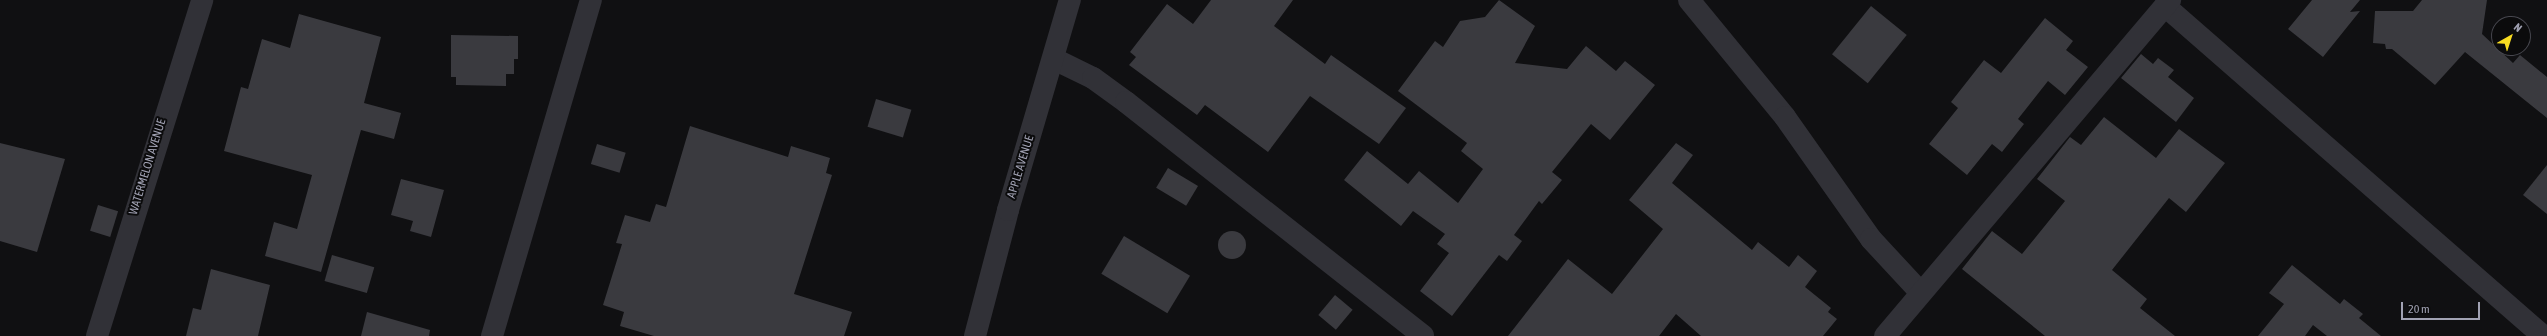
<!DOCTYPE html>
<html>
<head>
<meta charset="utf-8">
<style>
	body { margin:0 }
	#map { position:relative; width:2547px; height:336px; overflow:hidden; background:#101012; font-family:"Asap Condensed",sans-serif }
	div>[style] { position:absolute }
	.building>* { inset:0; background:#3a3a3f; transform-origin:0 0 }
	.round { border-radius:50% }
	.minor>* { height:22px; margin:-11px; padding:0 11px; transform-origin:11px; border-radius:11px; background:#313137 }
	span { translate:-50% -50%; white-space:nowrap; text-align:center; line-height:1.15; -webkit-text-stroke:4px #0b0b0c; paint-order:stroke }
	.street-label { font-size:12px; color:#a1a2b3 }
	.north { position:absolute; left:2491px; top:16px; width:40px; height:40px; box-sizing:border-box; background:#0b0b0c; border:1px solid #47474f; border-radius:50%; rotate:39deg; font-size:11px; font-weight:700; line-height:16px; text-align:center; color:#a1a2b3 }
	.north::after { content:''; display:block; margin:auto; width:14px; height:18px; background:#f8dc21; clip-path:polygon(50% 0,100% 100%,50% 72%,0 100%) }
	.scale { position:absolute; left:2401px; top:302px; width:79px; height:18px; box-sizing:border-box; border:2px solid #a1a2b3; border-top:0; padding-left:5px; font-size:12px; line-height:14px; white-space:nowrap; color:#a1a2b3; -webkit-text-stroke:3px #0b0b0c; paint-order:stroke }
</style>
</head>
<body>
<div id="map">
	<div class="building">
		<i style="clip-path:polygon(1211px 0,1293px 0,1274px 26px,1325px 64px,1331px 55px,1406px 108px,1379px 144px,1310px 96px,1268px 152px,1205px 105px,1197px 115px,1129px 65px,1136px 57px,1130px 52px,1167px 4px,1193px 24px)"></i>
		<i style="clip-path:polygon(1499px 0,1535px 26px,1515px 63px,1567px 69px,1586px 46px,1616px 71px,1625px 61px,1655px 85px,1610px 140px,1591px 124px,1552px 172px,1562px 180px,1542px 204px,1539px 201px,1514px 235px,1522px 241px,1507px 261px,1499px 255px,1452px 316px,1420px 291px,1449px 253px,1437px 244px,1445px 234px,1413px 211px,1401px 226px,1344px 180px,1367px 151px,1408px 184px,1419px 171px,1458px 203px,1483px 169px,1461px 151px,1467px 143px,1398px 91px,1435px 41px,1443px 47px,1460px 21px,1485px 17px)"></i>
		<i style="clip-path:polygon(2312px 0,2360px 0,2350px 12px,2360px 11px,2323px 57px,2288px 29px)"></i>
		<i style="clip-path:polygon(2422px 0,2487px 0,2482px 34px,2513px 63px,2520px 55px,2547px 77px,2547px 118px,2465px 52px,2435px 85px,2392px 49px,2386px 49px,2385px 44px,2373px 43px,2375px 11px,2413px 11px)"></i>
		<i style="left:1871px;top:6px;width:46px;height:62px;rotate:39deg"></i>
		<i style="clip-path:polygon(299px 14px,381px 37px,364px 103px,401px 113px,394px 139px,361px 130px,321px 272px,265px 256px,274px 222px,297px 229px,312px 175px,224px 151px,241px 87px,248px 89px,262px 39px,290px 48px)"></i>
		<i style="clip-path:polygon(2045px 18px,2073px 41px,2066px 50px,2088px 67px,2065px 95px,2048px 81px,2018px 119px,2024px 124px,2002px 152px,1992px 144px,1967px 175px,1929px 144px,1958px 108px,1951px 102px,1984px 60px,2001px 73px)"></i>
		<i style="clip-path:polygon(451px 35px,518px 36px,518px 59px,514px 59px,514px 74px,506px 74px,506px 86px,456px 85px,456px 77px,451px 77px)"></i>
		<i style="clip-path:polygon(2141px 54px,2153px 64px,2158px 58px,2174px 70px,2168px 77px,2194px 98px,2176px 122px,2121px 78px)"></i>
		<i style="left:876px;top:99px;width:37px;height:29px;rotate:17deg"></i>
		<i style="clip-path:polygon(2104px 117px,2156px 158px,2179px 129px,2225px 163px,2186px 212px,2169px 198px,2112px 270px,2147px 299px,2140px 308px,2175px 336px,2045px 336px,1962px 269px,1992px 231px,2022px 254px,2065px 201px,2037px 179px,2070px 137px,2081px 145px)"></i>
		<i style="clip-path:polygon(690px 126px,788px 157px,791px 146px,830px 158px,826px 173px,832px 175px,794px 294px,852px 312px,844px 336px,654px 336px,620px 326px,624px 312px,603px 305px,622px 244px,616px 243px,625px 215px,650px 222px,656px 204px,666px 207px)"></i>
		<i style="clip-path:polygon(0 143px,65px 159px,37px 252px,0 241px)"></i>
		<i style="clip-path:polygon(1676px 143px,1693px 155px,1672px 183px,1752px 250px,1758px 242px,1789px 267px,1798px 255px,1817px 271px,1805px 287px,1831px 308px,1828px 312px,1837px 319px,1823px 336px,1701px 336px,1676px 314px,1659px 336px,1508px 336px,1568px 259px,1612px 294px,1663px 229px,1629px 200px)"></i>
		<i style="left:597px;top:144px;width:30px;height:21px;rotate:17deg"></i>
		<i style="clip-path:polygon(2547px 165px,2547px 214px,2523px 195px)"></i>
		<i style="left:1168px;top:168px;width:35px;height:23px;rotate:31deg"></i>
		<i style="clip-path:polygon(401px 179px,444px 190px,431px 237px,410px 231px,413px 221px,391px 215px)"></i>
		<i style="left:98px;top:205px;width:21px;height:27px;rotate:17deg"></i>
		<i class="round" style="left:1218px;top:231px;width:28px;height:28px"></i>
		<i style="left:1124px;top:236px;width:77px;height:44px;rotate:31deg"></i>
		<i style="left:332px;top:255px;width:44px;height:27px;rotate:16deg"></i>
		<i style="clip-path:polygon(2292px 265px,2340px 304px,2344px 299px,2363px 314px,2359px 318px,2381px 336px,2327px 336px,2313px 325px,2305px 336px,2258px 336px,2284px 304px,2269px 293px)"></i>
		<i style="clip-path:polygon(211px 269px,270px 285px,258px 336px,186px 336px,193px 308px,201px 310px)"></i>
		<i style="left:1335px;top:295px;width:23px;height:26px;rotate:40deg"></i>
		<i style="clip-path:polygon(367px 312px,430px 330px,429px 336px,361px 336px)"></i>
	</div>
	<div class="minor">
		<i style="left:1689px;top:0;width:151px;rotate:50.6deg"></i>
		<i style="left:1785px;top:117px;width:149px;rotate:54.8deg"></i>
		<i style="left:1871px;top:239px;width:72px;rotate:47.2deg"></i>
		<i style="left:2165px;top:6px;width:502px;rotate:41.12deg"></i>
		<i style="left:1054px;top:59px;width:43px;rotate:26deg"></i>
		<i style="left:1093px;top:78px;width:41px;rotate:36deg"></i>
		<i style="left:1126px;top:102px;width:378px;rotate:38.2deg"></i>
		<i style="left:97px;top:336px;width:352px;rotate:-72.6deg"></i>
		<i style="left:492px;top:336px;width:350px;rotate:-73.6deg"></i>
		<i style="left:975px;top:336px;width:130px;rotate:-75.3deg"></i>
		<i style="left:1008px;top:210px;width:219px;rotate:-73.6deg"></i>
		<i style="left:1885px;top:336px;width:441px;rotate:-49.7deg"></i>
	</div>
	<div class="street-label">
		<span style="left:148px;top:167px;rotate:-73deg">WATERMELON AVENUE</span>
		<span style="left:1021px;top:167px;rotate:-73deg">APPLE AVENUE</span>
	</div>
	<div class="north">N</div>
	<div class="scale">20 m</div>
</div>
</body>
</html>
